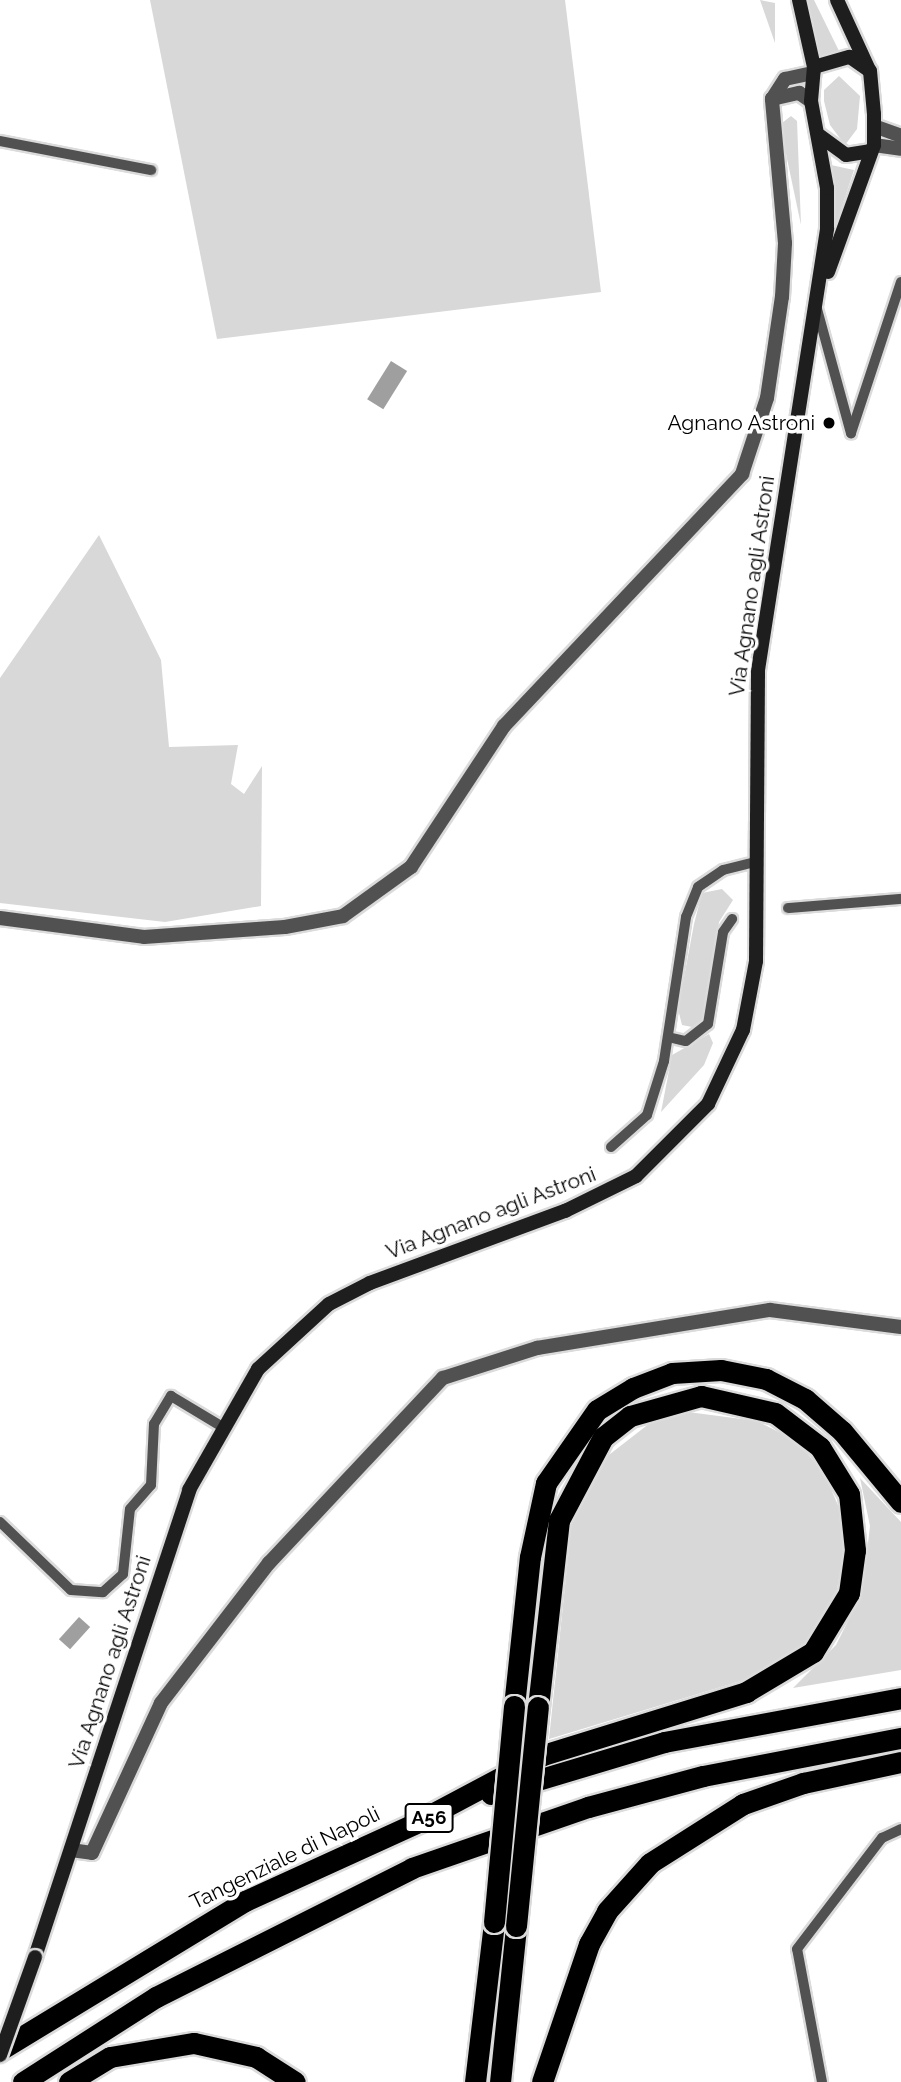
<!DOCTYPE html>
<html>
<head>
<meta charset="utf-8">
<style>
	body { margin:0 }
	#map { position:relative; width:901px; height:2082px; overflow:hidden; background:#fff; font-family:Raleway,sans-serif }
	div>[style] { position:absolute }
	.green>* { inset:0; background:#d8d8d8 }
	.water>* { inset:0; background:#9f9f9f; transform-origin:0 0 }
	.roads { filter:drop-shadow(2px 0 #dbdbdb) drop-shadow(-2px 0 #dbdbdb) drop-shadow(0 2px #dbdbdb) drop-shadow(0 -2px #dbdbdb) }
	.lane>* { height:10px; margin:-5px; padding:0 5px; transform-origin:5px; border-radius:5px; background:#515151 }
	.street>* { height:14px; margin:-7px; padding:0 7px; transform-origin:7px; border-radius:7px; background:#515151 }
	.secondary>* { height:14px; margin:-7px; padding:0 7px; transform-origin:7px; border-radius:7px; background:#1e1e1e }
	.highway>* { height:21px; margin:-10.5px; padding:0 10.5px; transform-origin:10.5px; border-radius:10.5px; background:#000 }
	.bridges { filter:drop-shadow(2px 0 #dbdbdb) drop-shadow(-2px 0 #dbdbdb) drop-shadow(0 2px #dbdbdb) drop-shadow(0 -2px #dbdbdb) }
	.secondary-bridge>* { height:14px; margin:-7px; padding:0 7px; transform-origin:7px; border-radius:7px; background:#1e1e1e }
	.highway-bridge>* { height:21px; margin:-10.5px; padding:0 10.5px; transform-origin:10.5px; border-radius:10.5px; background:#000 }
	.dots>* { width:19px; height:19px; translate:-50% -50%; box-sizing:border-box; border:4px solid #fff; border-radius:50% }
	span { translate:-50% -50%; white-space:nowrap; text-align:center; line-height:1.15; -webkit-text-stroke:7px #fff; paint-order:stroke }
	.shield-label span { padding:2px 5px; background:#fff; border:2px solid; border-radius:5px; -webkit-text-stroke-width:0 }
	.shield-label { font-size:19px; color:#000; font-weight:700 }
	.poi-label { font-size:21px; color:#000 }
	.right { translate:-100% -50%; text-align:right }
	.street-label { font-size:21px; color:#000 }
</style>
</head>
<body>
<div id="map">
	<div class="green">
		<i style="clip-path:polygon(150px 0,565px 0,601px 292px,217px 339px)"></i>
		<i style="clip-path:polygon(760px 0,775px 3px,775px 43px)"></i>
		<i style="clip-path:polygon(804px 0,814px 0,840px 53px,818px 57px)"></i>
		<i style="clip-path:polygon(839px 76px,860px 96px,857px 129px,845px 145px,830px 125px,824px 101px,824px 90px)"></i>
		<i style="clip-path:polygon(791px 116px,797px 121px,801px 225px,782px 135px,782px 123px)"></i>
		<i style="clip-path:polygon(831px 165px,854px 170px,836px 225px)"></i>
		<i style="clip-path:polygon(99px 535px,161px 660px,169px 747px,238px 745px,231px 784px,244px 794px,262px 766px,261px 906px,165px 922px,0 903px,0 678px)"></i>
		<i style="clip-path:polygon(722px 889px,733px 900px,719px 922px,705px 1019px,692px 1027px,682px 1025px,678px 1009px,694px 924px,702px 893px)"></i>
		<i style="clip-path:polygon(709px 1034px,713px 1043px,704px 1065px,661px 1112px,672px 1055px)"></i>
		<i style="clip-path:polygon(688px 1412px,757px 1421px,798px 1442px,825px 1475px,840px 1510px,845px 1542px,837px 1590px,808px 1641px,767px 1673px,549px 1739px,572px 1519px,605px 1458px,650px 1423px)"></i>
		<i style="clip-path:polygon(860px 1478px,901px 1522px,901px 1670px,793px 1688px,836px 1645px,862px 1593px,870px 1526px)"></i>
	</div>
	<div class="water">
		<i style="left:391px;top:361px;width:19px;height:45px;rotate:32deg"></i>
		<i style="left:79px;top:1617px;width:15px;height:30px;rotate:42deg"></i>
	</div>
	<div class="roads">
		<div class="lane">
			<i style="left:0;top:141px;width:154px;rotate:10.9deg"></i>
			<i style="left:817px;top:309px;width:129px;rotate:74.7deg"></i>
			<i style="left:851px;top:433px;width:159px;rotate:-71.7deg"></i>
			<i style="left:788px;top:908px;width:113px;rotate:-4.6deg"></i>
			<i style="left:668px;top:1037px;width:18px;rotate:13deg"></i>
			<i style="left:686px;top:1041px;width:28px;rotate:-38deg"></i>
			<i style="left:708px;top:1024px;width:93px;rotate:-80.7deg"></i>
			<i style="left:723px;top:932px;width:16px;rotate:-55deg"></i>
			<i style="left:611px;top:1147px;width:48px;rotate:-41.6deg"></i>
			<i style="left:647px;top:1115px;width:57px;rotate:-72.5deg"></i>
			<i style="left:664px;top:1061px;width:146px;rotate:-81.3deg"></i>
			<i style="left:686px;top:917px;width:32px;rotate:-68deg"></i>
			<i style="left:698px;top:887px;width:30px;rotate:-34deg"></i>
			<i style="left:723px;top:870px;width:32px;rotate:-14deg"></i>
			<i style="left:0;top:1522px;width:98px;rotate:43.8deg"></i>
			<i style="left:71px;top:1590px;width:32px;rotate:4deg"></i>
			<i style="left:103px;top:1592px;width:27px;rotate:-42deg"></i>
			<i style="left:123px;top:1574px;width:65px;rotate:-83.9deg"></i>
			<i style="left:130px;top:1509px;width:32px;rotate:-49deg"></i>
			<i style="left:151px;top:1485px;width:61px;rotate:-87.2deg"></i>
			<i style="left:154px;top:1424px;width:33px;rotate:-59deg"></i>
			<i style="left:171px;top:1396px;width:58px;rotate:31deg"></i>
			<i style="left:822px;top:2082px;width:135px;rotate:-100.6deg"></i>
			<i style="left:797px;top:1949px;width:140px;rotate:-52.6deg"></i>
			<i style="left:882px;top:1838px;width:21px;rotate:-25deg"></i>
		</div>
		<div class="street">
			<i style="left:772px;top:99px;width:28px;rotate:-13deg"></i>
			<i style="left:799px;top:93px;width:14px;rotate:34deg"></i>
			<i style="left:874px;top:126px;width:29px;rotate:20deg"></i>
			<i style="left:874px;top:145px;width:27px;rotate:8deg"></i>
			<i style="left:0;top:918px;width:145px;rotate:7.5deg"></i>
			<i style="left:144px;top:937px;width:141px;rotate:-4.1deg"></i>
			<i style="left:285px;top:927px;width:59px;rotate:-10.7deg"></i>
			<i style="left:343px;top:916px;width:84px;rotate:-35.8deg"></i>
			<i style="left:411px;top:867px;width:169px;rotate:-56.6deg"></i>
			<i style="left:504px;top:726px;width:347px;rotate:-46.6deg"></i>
			<i style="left:742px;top:474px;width:80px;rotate:-71.8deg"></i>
			<i style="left:767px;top:398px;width:102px;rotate:-81.6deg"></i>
			<i style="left:782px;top:297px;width:54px;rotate:-86.8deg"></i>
			<i style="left:785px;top:243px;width:145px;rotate:-95.2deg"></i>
			<i style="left:772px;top:99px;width:24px;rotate:-57deg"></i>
			<i style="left:785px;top:79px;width:29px;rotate:-12deg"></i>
			<i style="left:71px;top:1850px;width:21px;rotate:8deg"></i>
			<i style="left:92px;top:1853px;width:165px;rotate:-65.3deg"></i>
			<i style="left:161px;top:1703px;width:177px;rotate:-52.4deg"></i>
			<i style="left:269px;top:1563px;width:254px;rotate:-46.8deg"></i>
			<i style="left:443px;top:1378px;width:99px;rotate:-17.7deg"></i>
			<i style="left:537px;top:1348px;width:236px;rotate:-9.3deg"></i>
			<i style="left:770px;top:1310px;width:132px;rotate:7.4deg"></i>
		</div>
		<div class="secondary">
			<i style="left:837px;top:0;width:77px;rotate:65.4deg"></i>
			<i style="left:814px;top:67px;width:37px;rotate:-16deg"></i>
			<i style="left:850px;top:57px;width:24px;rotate:35deg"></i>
			<i style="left:870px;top:71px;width:43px;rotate:84.7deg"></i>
			<i style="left:874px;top:114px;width:31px;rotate:90deg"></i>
			<i style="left:874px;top:145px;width:135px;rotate:109.9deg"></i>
			<i style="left:820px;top:136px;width:32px;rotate:36deg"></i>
			<i style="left:846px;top:155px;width:24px;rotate:-9deg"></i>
			<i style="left:35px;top:1957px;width:492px;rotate:-71.7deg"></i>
			<i style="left:189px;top:1490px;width:139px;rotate:-60.3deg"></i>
			<i style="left:258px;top:1369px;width:96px;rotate:-42.5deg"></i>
			<i style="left:329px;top:1304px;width:46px;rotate:-27.1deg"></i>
			<i style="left:370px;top:1283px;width:208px;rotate:-20.3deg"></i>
			<i style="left:565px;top:1211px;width:79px;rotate:-26.2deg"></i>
			<i style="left:636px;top:1176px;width:102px;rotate:-45deg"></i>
			<i style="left:708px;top:1104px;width:82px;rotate:-64.7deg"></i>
			<i style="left:743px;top:1030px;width:70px;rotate:-79.3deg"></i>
			<i style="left:756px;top:961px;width:291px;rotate:-89.6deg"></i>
			<i style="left:758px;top:670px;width:447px;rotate:-81.1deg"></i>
			<i style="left:827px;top:228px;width:40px;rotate:-90deg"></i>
			<i style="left:827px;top:188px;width:88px;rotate:-100.4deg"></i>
			<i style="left:811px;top:101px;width:34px;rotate:-85deg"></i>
			<i style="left:814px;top:67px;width:69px;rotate:-102.6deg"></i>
		</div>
		<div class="highway">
			<i style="left:514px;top:1706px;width:150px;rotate:-83.9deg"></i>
			<i style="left:530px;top:1557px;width:76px;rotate:-77.8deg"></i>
			<i style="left:546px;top:1483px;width:89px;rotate:-55.1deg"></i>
			<i style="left:597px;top:1410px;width:42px;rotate:-31.4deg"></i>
			<i style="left:633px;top:1388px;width:42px;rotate:-21deg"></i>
			<i style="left:672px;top:1373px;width:49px;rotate:-3.5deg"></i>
			<i style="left:721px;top:1370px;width:46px;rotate:11.3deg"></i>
			<i style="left:766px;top:1379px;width:44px;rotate:27.1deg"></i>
			<i style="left:805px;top:1399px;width:49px;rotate:40.9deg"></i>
			<i style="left:842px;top:1431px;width:92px;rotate:50.3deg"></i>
			<i style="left:491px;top:1794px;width:181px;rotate:-16.7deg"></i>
			<i style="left:664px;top:1742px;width:241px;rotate:-10.5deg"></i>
			<i style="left:413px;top:1824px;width:147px;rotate:-28deg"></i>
			<i style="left:543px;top:1755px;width:213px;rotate:-17.2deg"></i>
			<i style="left:746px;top:1692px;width:78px;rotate:-30.8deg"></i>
			<i style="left:813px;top:1652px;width:69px;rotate:-58.6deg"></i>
			<i style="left:849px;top:1593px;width:43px;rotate:-82.1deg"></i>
			<i style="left:855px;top:1550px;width:56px;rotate:-96.1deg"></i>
			<i style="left:849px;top:1494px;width:55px;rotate:-121.7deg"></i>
			<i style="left:820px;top:1447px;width:56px;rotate:-142.9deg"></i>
			<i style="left:775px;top:1413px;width:76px;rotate:-167.1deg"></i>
			<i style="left:701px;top:1396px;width:74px;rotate:164.3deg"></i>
			<i style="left:630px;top:1416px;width:34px;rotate:142deg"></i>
			<i style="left:603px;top:1437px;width:94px;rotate:117.9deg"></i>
			<i style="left:559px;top:1520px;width:188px;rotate:96.4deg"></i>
			<i style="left:0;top:2050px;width:287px;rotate:-31.3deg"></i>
			<i style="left:245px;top:1901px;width:198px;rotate:-24.5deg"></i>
			<i style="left:23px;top:2082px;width:158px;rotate:-32.6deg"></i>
			<i style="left:156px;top:1997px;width:287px;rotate:-26.7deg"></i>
			<i style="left:412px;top:1868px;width:186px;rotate:-19.1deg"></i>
			<i style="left:588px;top:1807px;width:119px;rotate:-15.1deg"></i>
			<i style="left:703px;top:1776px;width:202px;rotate:-10.9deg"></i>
			<i style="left:69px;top:2082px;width:48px;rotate:-31.4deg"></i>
			<i style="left:110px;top:2057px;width:85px;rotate:-9.5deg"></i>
			<i style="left:194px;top:2043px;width:64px;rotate:12.7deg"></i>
			<i style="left:256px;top:2057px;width:46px;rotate:32.7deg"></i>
			<i style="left:475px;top:2082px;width:161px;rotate:-83.2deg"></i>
			<i style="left:500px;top:2082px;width:157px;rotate:-84.1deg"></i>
			<i style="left:542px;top:2082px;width:146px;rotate:-71.2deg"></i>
			<i style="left:589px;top:1944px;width:38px;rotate:-61deg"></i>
			<i style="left:607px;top:1911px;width:64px;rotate:-48.1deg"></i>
			<i style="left:650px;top:1863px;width:110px;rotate:-32.4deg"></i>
			<i style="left:743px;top:1804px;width:64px;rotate:-19.3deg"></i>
			<i style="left:803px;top:1783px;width:100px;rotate:-12.1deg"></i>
		</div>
	</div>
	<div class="bridges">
		<div class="secondary-bridge">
			<i style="left:0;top:2055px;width:104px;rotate:-70.3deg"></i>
		</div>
		<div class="highway-bridge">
			<i style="left:494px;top:1922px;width:217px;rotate:-84.7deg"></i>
			<i style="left:516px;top:1926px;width:220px;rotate:-84.3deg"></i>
		</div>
	</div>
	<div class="dots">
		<i style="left:829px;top:423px;background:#000"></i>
	</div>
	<div class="shield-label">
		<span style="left:429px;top:1818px">A56</span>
	</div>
	<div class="poi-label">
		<span class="right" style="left:815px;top:423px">Agnano Astroni</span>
	</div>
	<div class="street-label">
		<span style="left:752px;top:586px;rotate:-82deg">Via Agnano agli Astroni</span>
		<span style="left:491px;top:1213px;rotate:-21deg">Via Agnano agli Astroni</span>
		<span style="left:110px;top:1662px;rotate:-72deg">Via Agnano agli Astroni</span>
		<span style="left:285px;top:1858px;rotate:-26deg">Tangenziale di Napoli</span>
	</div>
</div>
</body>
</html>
